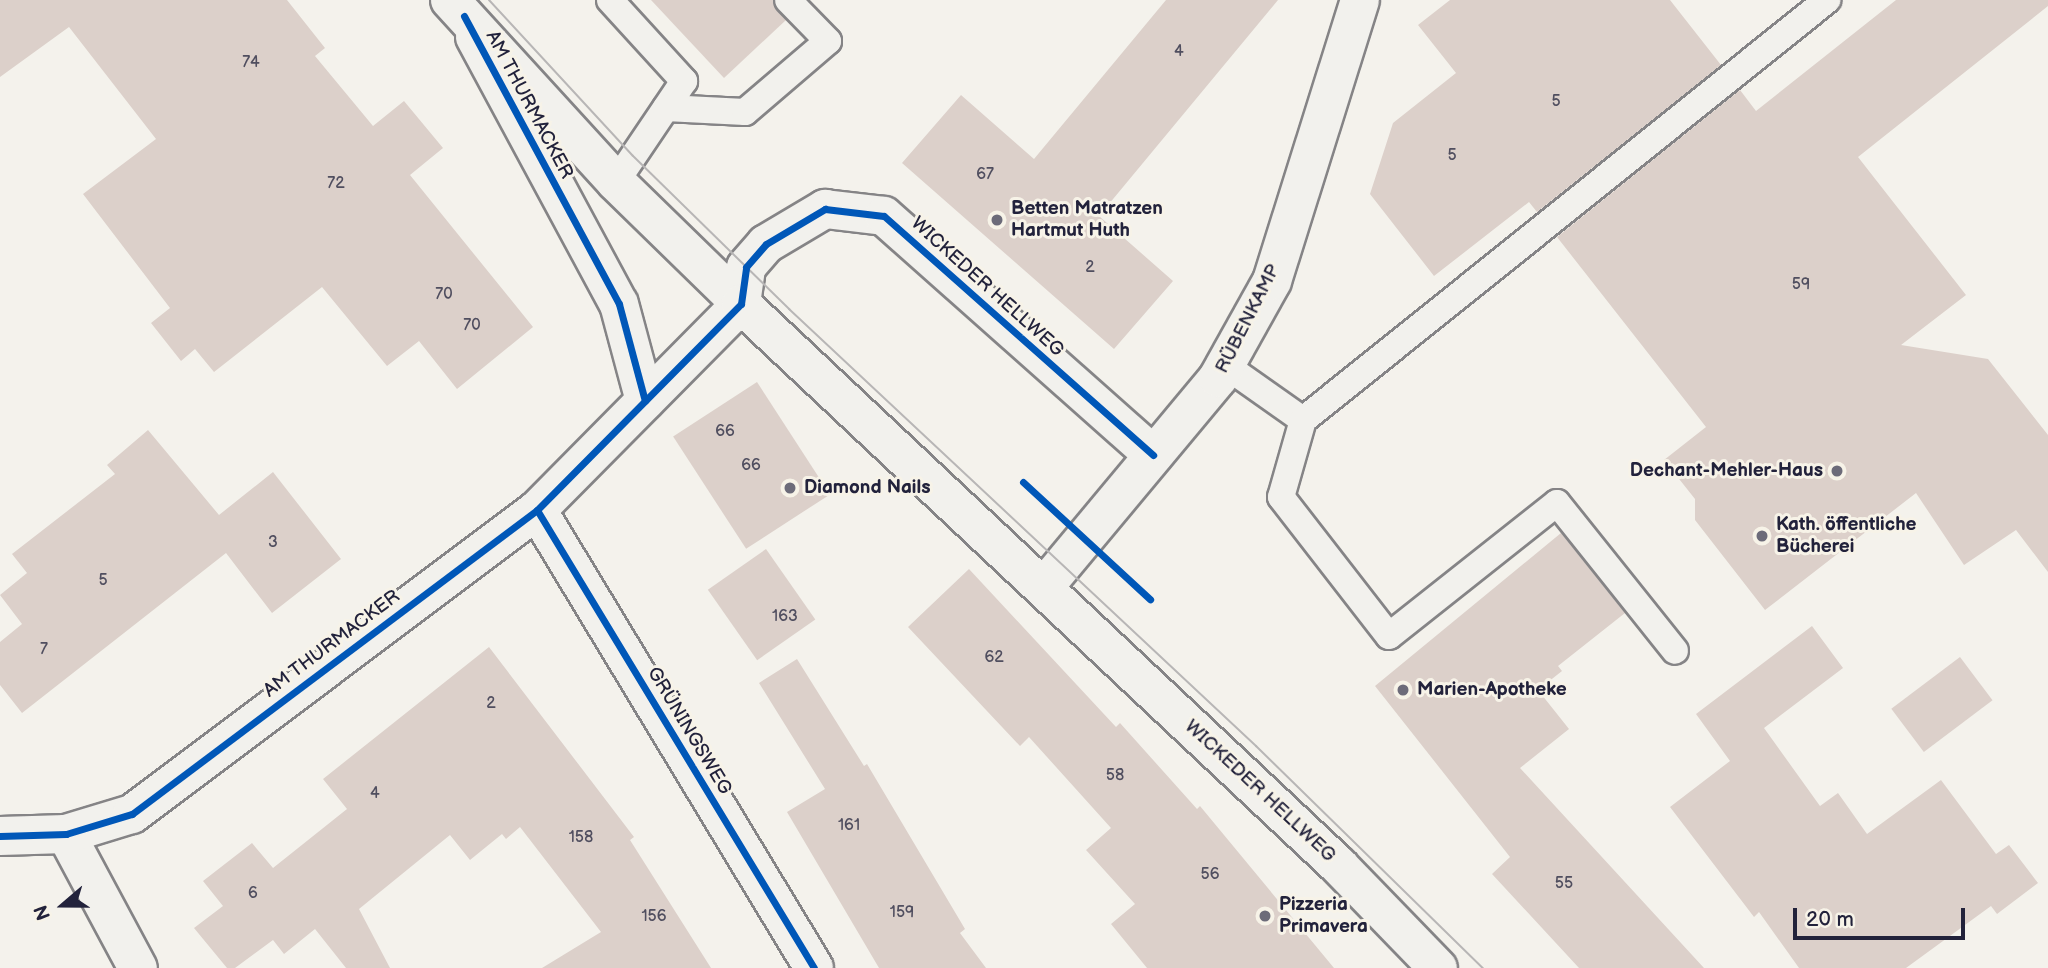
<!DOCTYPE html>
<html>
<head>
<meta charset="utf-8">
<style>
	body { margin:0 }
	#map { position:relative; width:2048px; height:968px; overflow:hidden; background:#f4f2ec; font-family:"Balsamiq Sans",sans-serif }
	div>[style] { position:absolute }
	.building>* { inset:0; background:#dcd0ca; transform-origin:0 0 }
	.roads { filter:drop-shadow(2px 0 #858486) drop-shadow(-2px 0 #858486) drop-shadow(0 2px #858486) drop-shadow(0 -2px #858486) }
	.service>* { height:26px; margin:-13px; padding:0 13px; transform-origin:13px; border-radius:13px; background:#f2f1ed }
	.minor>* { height:38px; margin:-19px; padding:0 19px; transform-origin:19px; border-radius:19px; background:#f2f1ed }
	.tertiary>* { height:38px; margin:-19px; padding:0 19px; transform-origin:19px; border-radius:19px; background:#f2f1ed }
	.secondary>* { height:38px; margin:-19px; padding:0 19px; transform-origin:19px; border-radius:19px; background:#f2f1ed }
	.tram>* { height:2px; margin:-1px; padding:0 1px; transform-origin:1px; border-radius:1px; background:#b8b6b6 }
	.cycleway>* { height:7px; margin:-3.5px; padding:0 3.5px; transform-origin:3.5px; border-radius:3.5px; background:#0057b8 }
	.dots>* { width:19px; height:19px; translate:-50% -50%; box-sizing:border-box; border:4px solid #f7f3e8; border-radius:50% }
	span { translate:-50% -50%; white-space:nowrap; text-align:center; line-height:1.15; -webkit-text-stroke:6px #f7f3e8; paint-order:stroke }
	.number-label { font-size:16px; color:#504e5f }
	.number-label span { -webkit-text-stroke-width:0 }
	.street-label { font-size:19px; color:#22223b }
	.poi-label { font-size:19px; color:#22223b; font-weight:700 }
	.left { translate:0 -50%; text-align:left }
	.right { translate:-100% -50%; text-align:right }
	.north { position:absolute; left:28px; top:870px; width:70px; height:70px; -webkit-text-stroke:5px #f7f3e8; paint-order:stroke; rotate:250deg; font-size:19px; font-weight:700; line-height:28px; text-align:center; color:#22223b }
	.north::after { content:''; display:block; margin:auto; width:24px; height:32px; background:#22223b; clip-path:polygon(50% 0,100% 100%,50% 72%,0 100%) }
	.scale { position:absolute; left:1793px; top:908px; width:172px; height:32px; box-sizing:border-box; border:4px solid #22223b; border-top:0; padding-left:9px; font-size:21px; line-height:24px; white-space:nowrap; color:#22223b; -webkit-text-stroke:5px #f7f3e8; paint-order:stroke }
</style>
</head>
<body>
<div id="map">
	<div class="building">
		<i style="clip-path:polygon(0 0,287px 0,325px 48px,315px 56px,373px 126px,404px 101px,443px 148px,410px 175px,533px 327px,457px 389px,419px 341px,387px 366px,322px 287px,214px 372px,195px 349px,181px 361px,151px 323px,170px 308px,83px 194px,156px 139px,69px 27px,0 77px)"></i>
		<i style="clip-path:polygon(651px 0,773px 0,786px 20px,724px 78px)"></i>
		<i style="clip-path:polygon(1166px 0,1278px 0,1099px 216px,1173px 281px,1114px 349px,902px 163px,961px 95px,1034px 159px)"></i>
		<i style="clip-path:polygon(1450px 0,1670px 0,1721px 65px,1537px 212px,1529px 202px,1434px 276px,1370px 194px,1393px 123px,1456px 73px,1418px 25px)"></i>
		<i style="clip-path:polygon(1896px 0,2048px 0,2048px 6px,1858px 157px,1966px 295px,1901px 345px,1988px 359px,2048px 435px,2048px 572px,2016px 530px,1964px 565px,1916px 493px,1765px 610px,1695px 520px,1695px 499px,1664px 460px,1706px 427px,1557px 237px,1740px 90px,1756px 111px)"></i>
		<i style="left:757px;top:382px;width:134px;height:100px;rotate:57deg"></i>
		<i style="clip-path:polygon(148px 430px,219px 515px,273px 472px,341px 559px,272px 613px,226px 553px,22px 713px,0 685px,0 642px,22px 624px,0 595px,27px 573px,12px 554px,115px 474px,107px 465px)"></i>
		<i style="clip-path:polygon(1561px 533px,1625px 613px,1558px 666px,1562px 671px,1538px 690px,1569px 729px,1520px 768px,1704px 968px,1579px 968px,1492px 874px,1510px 857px,1375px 686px)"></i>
		<i style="left:766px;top:549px;width:86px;height:71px;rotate:55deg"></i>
		<i style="clip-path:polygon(969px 569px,1116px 727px,1120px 723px,1197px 809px,1200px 806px,1334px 968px,1147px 968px,1111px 924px,1135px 904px,1086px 850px,1111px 828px,1029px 737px,1020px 746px,908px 627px)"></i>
		<i style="clip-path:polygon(1812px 626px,1843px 668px,1764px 728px,1820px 806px,1838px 793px,1867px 834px,1941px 780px,1996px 854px,2009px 845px,2038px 883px,1997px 914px,1991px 906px,1906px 968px,1799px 968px,1759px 912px,1754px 917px,1670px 807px,1730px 761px,1696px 714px)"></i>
		<i style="clip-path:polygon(489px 647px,634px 837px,630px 840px,711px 968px,542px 968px,601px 932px,520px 827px,506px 839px,502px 834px,470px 860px,450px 835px,359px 909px,390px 968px,346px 968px,315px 929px,284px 954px,273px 940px,235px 968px,227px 968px,194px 928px,223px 906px,203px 881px,252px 843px,273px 868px,347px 809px,323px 779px)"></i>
		<i style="left:1960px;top:657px;width:54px;height:86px;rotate:53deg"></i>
		<i style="clip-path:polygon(797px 659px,864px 766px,867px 764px,965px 929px,960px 933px,986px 968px,879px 968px,787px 812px,825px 789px,759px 683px)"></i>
	</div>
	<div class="roads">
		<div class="service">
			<i style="left:610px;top:0;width:110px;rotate:47.6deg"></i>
			<i style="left:684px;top:81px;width:122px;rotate:124deg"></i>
			<i style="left:666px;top:108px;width:79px;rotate:2.9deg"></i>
			<i style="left:745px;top:112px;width:109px;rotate:-40.5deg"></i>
			<i style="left:828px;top:41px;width:57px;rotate:-134.3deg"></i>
			<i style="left:1225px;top:365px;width:95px;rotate:35.2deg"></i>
			<i style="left:1303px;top:420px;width:672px;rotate:-38.71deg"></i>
			<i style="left:1303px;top:420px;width:80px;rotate:105.9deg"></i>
			<i style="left:1281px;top:497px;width:176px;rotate:52.2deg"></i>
			<i style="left:1389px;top:636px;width:214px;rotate:-38.4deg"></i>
			<i style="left:1557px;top:503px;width:189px;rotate:51.4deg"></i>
		</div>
		<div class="minor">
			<i style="left:475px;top:37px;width:303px;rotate:61.7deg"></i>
			<i style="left:619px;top:304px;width:100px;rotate:75deg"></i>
			<i style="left:537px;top:510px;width:535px;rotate:58.83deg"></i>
			<i style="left:66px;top:834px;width:152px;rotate:61.8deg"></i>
			<i style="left:0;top:836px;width:66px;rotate:-1.7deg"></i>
			<i style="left:66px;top:834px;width:69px;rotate:-16.9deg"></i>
			<i style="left:132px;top:814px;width:506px;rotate:-36.89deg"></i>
			<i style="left:537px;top:510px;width:290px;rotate:-45.3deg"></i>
			<i style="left:741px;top:304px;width:37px;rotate:-82deg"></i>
			<i style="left:746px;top:267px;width:30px;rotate:-49deg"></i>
			<i style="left:766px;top:244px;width:69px;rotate:-30.7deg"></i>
			<i style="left:825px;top:209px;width:59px;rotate:6.8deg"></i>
			<i style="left:884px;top:216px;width:360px;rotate:41.6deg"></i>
		</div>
		<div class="tertiary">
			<i style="left:1044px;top:587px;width:272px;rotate:-50.2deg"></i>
			<i style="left:1218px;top:378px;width:111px;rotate:-60.9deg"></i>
			<i style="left:1272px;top:281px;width:294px;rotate:-72.6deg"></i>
		</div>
		<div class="secondary">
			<i style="left:450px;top:0;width:246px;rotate:47.6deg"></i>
			<i style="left:616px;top:182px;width:175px;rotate:44.3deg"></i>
			<i style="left:741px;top:304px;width:821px;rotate:43.22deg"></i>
			<i style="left:1339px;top:866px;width:142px;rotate:45.9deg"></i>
		</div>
	</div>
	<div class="tram">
		<i style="left:489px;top:0;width:212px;rotate:47.3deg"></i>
		<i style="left:633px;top:156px;width:219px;rotate:44.4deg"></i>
		<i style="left:789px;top:309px;width:640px;rotate:43.1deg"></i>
		<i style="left:1256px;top:746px;width:318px;rotate:44.4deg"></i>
	</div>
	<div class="cycleway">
		<i style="left:464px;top:16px;width:327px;rotate:61.7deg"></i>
		<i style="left:619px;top:304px;width:100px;rotate:75deg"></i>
		<i style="left:1023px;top:482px;width:173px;rotate:42.7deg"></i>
		<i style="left:537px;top:510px;width:535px;rotate:58.83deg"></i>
		<i style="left:0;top:836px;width:66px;rotate:-1.7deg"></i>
		<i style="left:66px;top:834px;width:69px;rotate:-16.9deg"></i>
		<i style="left:132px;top:814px;width:506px;rotate:-36.89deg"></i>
		<i style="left:537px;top:510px;width:290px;rotate:-45.3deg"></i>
		<i style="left:741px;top:304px;width:37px;rotate:-82deg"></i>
		<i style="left:746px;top:267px;width:30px;rotate:-49deg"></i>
		<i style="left:766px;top:244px;width:69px;rotate:-30.7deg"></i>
		<i style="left:825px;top:209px;width:59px;rotate:6.8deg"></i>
		<i style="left:884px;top:216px;width:360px;rotate:41.6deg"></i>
	</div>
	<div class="dots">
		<i style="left:997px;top:220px;background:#6c6b79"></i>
		<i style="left:1837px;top:471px;background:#6c6b79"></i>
		<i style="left:790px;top:488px;background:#6c6b79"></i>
		<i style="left:1762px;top:536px;background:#6c6b79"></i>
		<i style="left:1403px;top:690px;background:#6c6b79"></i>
		<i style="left:1265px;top:916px;background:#6c6b79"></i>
	</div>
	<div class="number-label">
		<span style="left:1179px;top:52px">4</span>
		<span style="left:251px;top:63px">74</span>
		<span style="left:1556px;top:102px">5</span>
		<span style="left:1452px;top:156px">5</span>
		<span style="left:985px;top:175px">67</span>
		<span style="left:336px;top:184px">72</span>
		<span style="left:1090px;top:268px">2</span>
		<span style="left:1801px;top:285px">59</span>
		<span style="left:444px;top:295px">70</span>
		<span style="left:472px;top:326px">70</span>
		<span style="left:725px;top:432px">66</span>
		<span style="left:751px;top:466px">66</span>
		<span style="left:273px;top:543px">3</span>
		<span style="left:103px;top:581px">5</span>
		<span style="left:785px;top:617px">163</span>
		<span style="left:44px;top:650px">7</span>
		<span style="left:994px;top:658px">62</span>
		<span style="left:491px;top:704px">2</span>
		<span style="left:1115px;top:776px">58</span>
		<span style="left:375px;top:794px">4</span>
		<span style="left:849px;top:826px">161</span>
		<span style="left:581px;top:838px">158</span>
		<span style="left:1210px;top:875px">56</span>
		<span style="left:1564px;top:884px">55</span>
		<span style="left:253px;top:894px">6</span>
		<span style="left:902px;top:913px">159</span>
		<span style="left:654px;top:917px">156</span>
	</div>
	<div class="street-label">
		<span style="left:529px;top:105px;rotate:62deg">AM THURMACKER</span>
		<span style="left:987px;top:287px;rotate:42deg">WICKEDER HELLWEG</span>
		<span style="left:1248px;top:319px;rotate:-63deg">RÜBENKAMP</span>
		<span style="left:332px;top:644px;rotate:-37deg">AM THURMACKER</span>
		<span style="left:689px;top:731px;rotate:59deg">GRÜNINGSWEG</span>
		<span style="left:1260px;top:791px;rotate:43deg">WICKEDER HELLWEG</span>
	</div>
	<div class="poi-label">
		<span class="left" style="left:1011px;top:220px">Betten Matratzen<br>Hartmut Huth</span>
		<span class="right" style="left:1823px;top:471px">Dechant-Mehler-Haus</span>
		<span class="left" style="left:804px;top:488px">Diamond Nails</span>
		<span class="left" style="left:1776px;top:536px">Kath. öffentliche<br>Bücherei</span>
		<span class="left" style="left:1417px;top:690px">Marien-Apotheke</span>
		<span class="left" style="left:1279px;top:916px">Pizzeria<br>Primavera</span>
	</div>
	<div class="north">N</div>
	<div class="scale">20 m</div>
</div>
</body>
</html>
